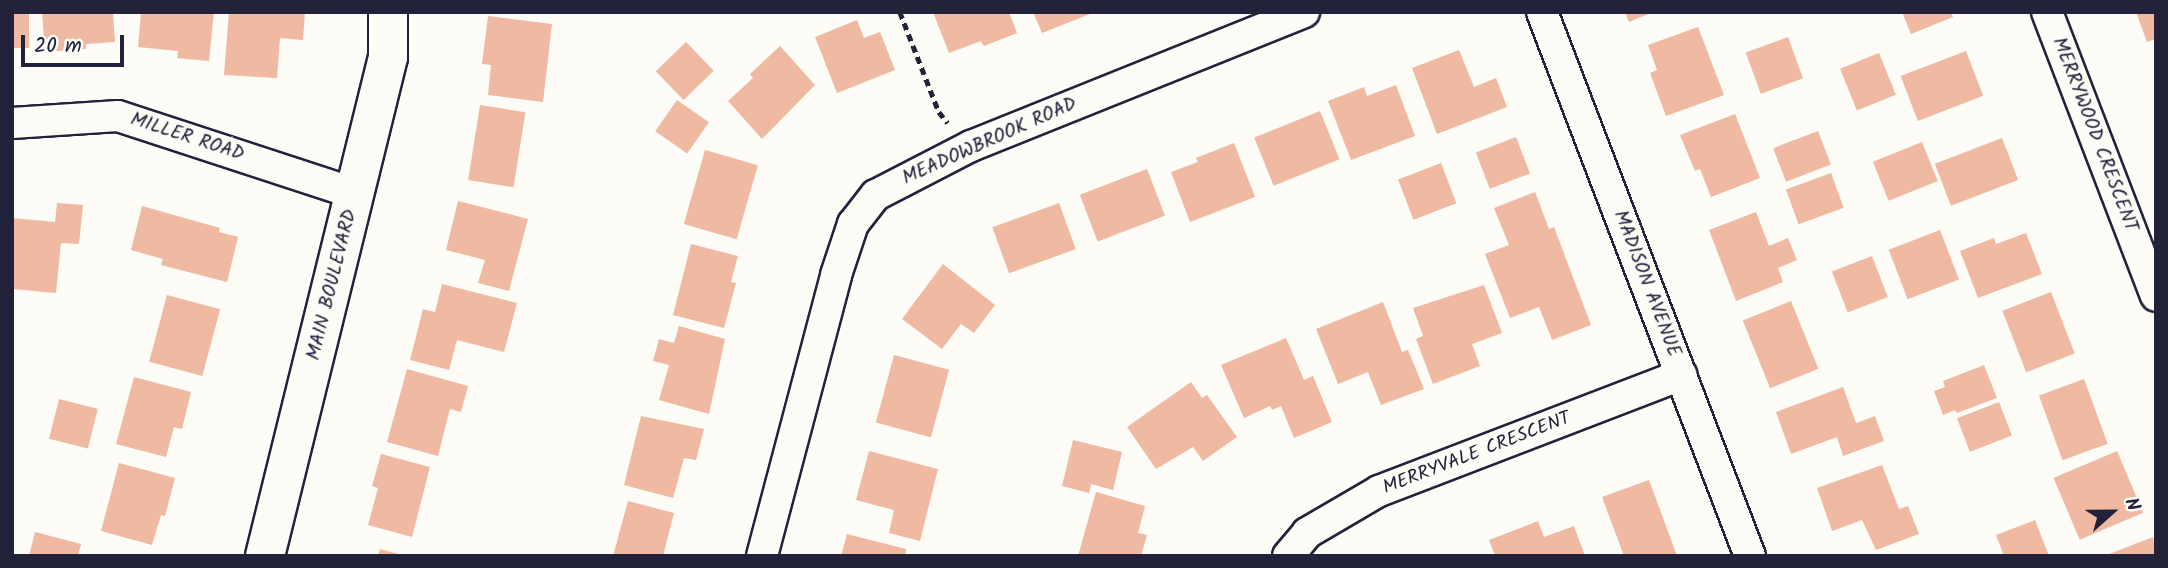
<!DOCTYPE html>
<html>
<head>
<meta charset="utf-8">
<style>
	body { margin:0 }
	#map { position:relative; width:2168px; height:568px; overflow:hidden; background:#fdfcf7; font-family:Kalam,sans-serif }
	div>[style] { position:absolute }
	.building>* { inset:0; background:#efb9a2; transform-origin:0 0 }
	.path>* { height:4.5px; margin-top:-2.25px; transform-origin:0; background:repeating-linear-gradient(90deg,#22223b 0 7px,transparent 0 12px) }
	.roads { filter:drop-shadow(2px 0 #22223b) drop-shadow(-2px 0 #22223b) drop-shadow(0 2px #22223b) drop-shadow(0 -2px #22223b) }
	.street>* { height:30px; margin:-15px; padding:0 15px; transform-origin:15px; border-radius:15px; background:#fdfcf7 }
	.secondary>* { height:38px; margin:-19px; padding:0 19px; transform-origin:19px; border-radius:19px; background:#fdfcf7 }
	span { translate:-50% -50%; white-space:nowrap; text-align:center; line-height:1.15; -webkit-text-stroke:5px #fdfcf7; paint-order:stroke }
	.street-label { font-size:19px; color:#22223b }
	.frame { position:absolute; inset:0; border:14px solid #22223b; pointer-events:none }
	.north { position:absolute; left:2077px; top:477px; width:70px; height:70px; -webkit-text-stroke:5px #fdfcf7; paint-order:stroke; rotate:69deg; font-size:19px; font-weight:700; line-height:28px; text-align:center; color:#22223b }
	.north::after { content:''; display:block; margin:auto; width:24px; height:32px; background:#22223b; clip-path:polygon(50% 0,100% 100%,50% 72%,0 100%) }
	.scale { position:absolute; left:21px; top:35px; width:103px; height:32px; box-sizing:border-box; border:4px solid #22223b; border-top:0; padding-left:9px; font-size:21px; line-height:24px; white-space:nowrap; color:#22223b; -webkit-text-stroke:5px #fdfcf7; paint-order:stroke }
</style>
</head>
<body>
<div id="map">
	<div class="building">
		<i style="left:12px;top:12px;width:17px;height:36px"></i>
		<i style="clip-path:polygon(42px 12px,113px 12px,115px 42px,86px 44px,86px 49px,45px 52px)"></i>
		<i style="clip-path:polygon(141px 12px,214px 12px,209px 61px,177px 58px,178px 51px,138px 47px)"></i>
		<i style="clip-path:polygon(229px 12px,305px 12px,303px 40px,280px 38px,277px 78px,224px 75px)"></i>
		<i style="clip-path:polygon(933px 12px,1009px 12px,1017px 33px,984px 46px,981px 41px,949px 53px)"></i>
		<i style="clip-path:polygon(1033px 12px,1095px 12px,1042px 33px)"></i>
		<i style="clip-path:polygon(1625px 12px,1653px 12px,1629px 22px)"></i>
		<i style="clip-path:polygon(1902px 12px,1951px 12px,1953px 17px,1911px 34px)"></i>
		<i style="clip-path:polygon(2136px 12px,2156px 12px,2156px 39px,2147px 42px)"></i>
		<i style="clip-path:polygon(488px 16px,552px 24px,543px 102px,488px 95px,491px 65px,482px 64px)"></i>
		<i style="clip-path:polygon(857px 20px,864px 38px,880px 32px,895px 70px,837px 93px,815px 37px)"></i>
		<i style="clip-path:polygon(1698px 27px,1724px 95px,1666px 116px,1650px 73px,1657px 70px,1648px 45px)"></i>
		<i style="left:1788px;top:37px;width:44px;height:45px;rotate:70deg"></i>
		<i style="left:686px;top:42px;width:40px;height:42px;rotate:46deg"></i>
		<i style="clip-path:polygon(780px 46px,815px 85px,762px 139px,728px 101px,753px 78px,750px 74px)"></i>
		<i style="clip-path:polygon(1459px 50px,1474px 87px,1496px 78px,1507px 107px,1437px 134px,1412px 68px)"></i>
		<i style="left:1966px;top:51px;width:48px;height:70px;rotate:69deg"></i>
		<i style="left:1879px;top:53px;width:45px;height:42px;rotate:68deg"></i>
		<i style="clip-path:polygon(1396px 85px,1415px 136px,1351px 160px,1328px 101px,1364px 87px,1367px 96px)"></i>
		<i style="left:677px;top:100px;width:39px;height:38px;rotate:35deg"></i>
		<i style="left:480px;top:105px;width:46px;height:76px;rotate:9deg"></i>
		<i style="left:1320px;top:111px;width:52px;height:71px;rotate:68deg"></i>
		<i style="clip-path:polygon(1735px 114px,1760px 178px,1711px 197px,1700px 169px,1695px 171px,1680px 135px)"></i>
		<i style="left:1818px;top:131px;width:36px;height:48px;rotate:69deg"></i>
		<i style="left:1516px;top:137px;width:39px;height:43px;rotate:69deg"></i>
		<i style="left:2002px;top:138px;width:45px;height:72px;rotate:69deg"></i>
		<i style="left:1922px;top:142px;width:42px;height:53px;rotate:68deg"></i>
		<i style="clip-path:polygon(1234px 143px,1255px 197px,1190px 222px,1171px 172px,1198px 162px,1196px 158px)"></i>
		<i style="left:705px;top:150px;width:55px;height:77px;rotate:16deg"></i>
		<i style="left:1441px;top:163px;width:43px;height:46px;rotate:69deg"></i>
		<i style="left:1147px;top:169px;width:50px;height:72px;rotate:69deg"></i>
		<i style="left:1831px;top:173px;width:37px;height:48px;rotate:70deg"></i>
		<i style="clip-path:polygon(1535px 192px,1549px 229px,1554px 227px,1591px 325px,1552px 340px,1539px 307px,1510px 318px,1485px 254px,1509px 245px,1494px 208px)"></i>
		<i style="clip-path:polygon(458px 201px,528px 219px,509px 291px,478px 283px,485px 260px,446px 250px)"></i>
		<i style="clip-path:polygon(57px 203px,83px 205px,79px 244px,61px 243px,56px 293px,12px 289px,12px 218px,55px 222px)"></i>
		<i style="left:1059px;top:203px;width:49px;height:71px;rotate:70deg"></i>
		<i style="clip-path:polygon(142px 206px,220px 228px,219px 232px,238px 237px,227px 282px,161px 265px,163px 259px,131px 250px)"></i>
		<i style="clip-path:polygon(1756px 212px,1769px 246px,1788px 238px,1797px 260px,1778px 268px,1783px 282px,1736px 301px,1709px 230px)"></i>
		<i style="left:1940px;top:230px;width:53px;height:55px;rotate:69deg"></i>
		<i style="clip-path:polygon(2026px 233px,2042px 274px,1978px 298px,1960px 251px,1994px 238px,1996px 244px)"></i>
		<i style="clip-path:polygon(691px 244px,738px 256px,731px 282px,736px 283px,724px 328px,673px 315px)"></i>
		<i style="left:1872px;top:256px;width:44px;height:43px;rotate:69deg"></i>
		<i style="clip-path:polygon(943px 264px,995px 305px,974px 333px,961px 324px,942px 349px,902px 319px)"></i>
		<i style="clip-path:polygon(442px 284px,517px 303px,504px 352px,457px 340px,449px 370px,410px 360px,423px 309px,435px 312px)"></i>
		<i style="clip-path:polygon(1484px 285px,1502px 333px,1472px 344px,1480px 366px,1433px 384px,1416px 339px,1423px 336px,1413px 308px)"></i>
		<i style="left:2051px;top:292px;width:66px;height:52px;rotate:69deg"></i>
		<i style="left:167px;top:295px;width:55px;height:69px;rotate:15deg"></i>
		<i style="left:1791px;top:301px;width:73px;height:52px;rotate:68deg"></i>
		<i style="clip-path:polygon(1383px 302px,1402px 352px,1408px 350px,1424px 389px,1381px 405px,1368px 372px,1338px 384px,1316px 329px)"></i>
		<i style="clip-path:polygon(679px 326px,725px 339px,709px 414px,659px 400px,669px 365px,653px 361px,659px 339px,674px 343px)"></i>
		<i style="clip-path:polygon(1286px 338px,1304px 380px,1313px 376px,1332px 422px,1294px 438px,1281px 406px,1272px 410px,1270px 406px,1244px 418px,1221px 365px)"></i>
		<i style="left:894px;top:355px;width:57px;height:70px;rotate:15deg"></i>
		<i style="clip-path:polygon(1984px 365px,1997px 398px,1957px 413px,1955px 410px,1943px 415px,1934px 391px,1945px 387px,1943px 381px)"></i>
		<i style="clip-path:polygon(407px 369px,468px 386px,461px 412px,450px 409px,438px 456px,387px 442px)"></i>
		<i style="clip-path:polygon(134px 377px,191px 392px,182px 429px,174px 427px,166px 457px,116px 444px)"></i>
		<i style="left:2084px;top:379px;width:69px;height:48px;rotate:70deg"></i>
		<i style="clip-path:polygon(1191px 382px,1202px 398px,1207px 395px,1237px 437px,1203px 461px,1193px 447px,1156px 469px,1127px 427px)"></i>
		<i style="clip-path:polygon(1843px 387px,1856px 423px,1875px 416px,1884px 441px,1843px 456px,1837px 437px,1791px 454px,1776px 412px)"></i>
		<i style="left:59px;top:399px;width:40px;height:41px;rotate:14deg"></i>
		<i style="left:1999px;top:402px;width:36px;height:45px;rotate:69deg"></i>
		<i style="clip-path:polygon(641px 416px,704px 429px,696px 460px,684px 458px,673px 498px,624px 485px)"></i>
		<i style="clip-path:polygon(1073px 440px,1122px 452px,1113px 490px,1091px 484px,1089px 493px,1062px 486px)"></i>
		<i style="clip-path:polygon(869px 451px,938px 469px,920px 541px,889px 533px,894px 510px,856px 500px)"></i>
		<i style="left:2117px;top:451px;width:67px;height:69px;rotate:67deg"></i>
		<i style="clip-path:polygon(381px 454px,430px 467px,412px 537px,368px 525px,378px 488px,372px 486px)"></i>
		<i style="clip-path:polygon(119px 463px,175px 478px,165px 516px,161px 515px,152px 545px,101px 531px)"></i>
		<i style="clip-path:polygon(1882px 465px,1899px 509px,1908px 506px,1919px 534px,1876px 550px,1862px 520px,1832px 531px,1817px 488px)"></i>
		<i style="clip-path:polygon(1649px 480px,1677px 556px,1624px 556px,1602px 497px)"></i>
		<i style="clip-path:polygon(1096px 492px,1145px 506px,1138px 533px,1147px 535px,1141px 556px,1078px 556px)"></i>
		<i style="clip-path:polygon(628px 501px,674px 513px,663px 556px,613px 556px)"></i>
		<i style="clip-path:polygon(2035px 520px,2049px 556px,2004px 556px,1996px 535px)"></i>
		<i style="clip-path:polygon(1538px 521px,1544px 537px,1574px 526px,1585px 556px,1495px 556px,1489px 540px)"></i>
		<i style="clip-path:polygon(35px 532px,81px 544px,78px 556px,29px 556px)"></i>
		<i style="clip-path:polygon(847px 534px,906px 549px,905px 556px,841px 556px)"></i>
		<i style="clip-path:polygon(2153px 537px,2156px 556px,2104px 556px)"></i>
		<i style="clip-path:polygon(380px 549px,402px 555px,402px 556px,378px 556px)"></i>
	</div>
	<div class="path">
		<i style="left:900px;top:12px;width:107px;rotate:68.7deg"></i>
		<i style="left:939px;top:112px;width:14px;rotate:51deg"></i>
	</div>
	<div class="roads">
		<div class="street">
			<i style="left:1542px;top:12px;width:582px;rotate:69.08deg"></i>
			<i style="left:2047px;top:12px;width:304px;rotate:69deg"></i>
			<i style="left:12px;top:123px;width:106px;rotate:-3.8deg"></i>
			<i style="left:118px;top:116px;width:250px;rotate:18.1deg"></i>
			<i style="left:762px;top:556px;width:291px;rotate:-75.2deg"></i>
			<i style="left:836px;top:275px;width:54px;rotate:-71.6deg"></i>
			<i style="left:853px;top:224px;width:37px;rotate:-52deg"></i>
			<i style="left:876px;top:195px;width:107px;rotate:-27.3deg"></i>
			<i style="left:971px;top:146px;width:359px;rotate:-21.9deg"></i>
			<i style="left:1288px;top:556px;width:30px;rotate:-50deg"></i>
			<i style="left:1307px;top:533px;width:83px;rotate:-30.3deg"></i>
			<i style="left:1379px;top:491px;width:324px;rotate:-21deg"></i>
		</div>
		<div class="secondary">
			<i style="left:265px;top:556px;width:514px;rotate:-76.15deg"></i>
			<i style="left:388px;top:57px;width:45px;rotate:-90deg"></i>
		</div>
	</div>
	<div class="street-label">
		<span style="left:2094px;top:135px;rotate:69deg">MERRYWOOD CRESCENT</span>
		<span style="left:187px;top:138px;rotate:18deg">MILLER ROAD</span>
		<span style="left:990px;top:142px;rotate:-24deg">MEADOWBROOK ROAD</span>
		<span style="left:1646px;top:284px;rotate:69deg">MADISON AVENUE</span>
		<span style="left:333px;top:285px;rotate:-76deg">MAIN BOULEVARD</span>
		<span style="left:1477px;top:454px;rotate:-21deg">MERRYVALE CRESCENT</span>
	</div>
	<div class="frame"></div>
	<div class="north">N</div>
	<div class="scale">20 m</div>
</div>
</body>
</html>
